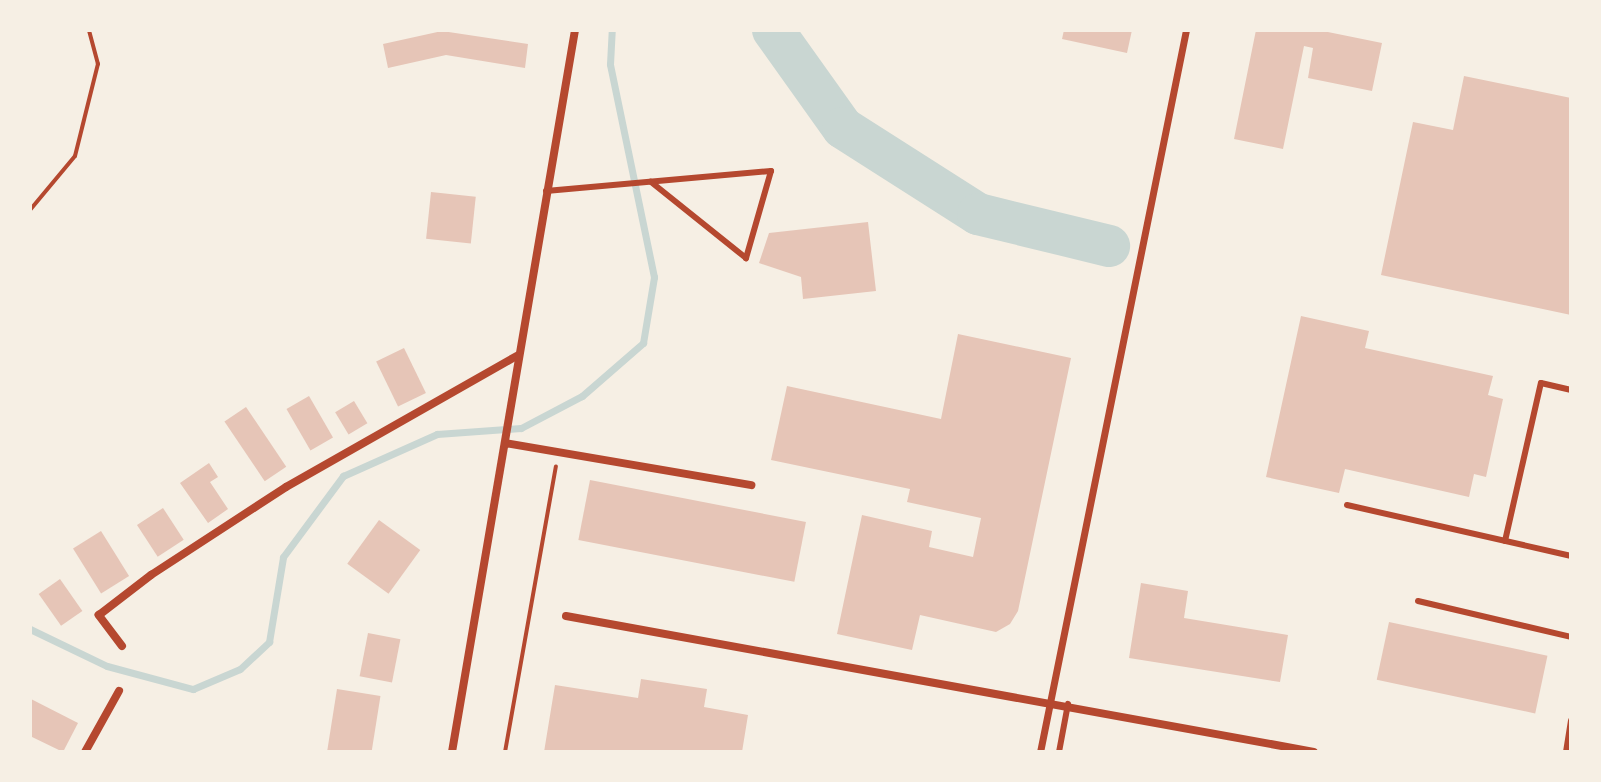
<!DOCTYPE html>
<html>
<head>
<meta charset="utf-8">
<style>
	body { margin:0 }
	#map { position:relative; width:1601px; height:782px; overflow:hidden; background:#f6efe4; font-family:"Nunito Sans",sans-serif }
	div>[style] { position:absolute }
	.stream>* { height:7px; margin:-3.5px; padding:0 3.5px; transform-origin:3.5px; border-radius:3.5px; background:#c9d6d2 }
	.river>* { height:42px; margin:-21px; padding:0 21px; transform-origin:21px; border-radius:21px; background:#c9d6d2 }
	.building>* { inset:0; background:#e6c5b7; transform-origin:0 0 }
	.path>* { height:4px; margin:-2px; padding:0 2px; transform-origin:2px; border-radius:2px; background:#b5482f }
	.service>* { height:6px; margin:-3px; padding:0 3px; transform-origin:3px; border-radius:3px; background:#b5482f }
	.pedestrian>* { height:7px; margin:-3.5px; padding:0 3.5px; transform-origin:3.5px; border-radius:3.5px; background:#b5482f }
	.minor>* { height:8px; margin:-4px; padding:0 4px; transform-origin:4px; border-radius:4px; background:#b5482f }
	span { translate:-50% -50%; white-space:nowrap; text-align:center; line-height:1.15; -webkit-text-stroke:7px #f6efe4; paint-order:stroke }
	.frame { position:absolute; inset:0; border:32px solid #f6efe4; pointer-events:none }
</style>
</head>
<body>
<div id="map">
	<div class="stream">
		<i style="left:30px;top:629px;width:85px;rotate:25.7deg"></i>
		<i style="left:107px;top:666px;width:89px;rotate:15deg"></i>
		<i style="left:193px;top:689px;width:51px;rotate:-23.1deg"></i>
		<i style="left:240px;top:669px;width:40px;rotate:-43deg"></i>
		<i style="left:269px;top:642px;width:86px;rotate:-80.6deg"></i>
		<i style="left:283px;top:557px;width:101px;rotate:-53.5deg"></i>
		<i style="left:343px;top:476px;width:103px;rotate:-24.1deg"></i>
		<i style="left:437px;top:434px;width:84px;rotate:-4.1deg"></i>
		<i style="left:521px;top:428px;width:69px;rotate:-27.7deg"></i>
		<i style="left:582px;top:396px;width:81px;rotate:-41deg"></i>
		<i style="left:643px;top:343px;width:67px;rotate:-80.5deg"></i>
		<i style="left:654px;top:277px;width:217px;rotate:-101.7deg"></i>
		<i style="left:610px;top:64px;width:34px;rotate:-87deg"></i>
	</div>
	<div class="river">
		<i style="left:773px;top:30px;width:120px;rotate:54.5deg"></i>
		<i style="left:843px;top:128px;width:160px;rotate:32.5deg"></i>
		<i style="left:978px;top:214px;width:135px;rotate:13.7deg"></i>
	</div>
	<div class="building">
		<i style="clip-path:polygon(1064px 30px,1132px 30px,1127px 53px,1062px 39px)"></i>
		<i style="clip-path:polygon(1256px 30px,1318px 30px,1382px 43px,1372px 91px,1308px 78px,1313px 48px,1304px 46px,1283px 149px,1234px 139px)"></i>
		<i style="clip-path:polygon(442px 31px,528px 44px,525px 68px,446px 55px,388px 68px,383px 44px)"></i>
		<i style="clip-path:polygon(1464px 76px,1571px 98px,1571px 315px,1381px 275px,1413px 122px,1453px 130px)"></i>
		<i style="left:431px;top:192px;width:45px;height:47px;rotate:6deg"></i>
		<i style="clip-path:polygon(868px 222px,876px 291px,803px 299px,801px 277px,759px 263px,769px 233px)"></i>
		<i style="clip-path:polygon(1301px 316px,1369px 331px,1365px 348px,1493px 376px,1488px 395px,1503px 399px,1486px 477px,1474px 474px,1469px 497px,1345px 469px,1339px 493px,1266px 477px)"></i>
		<i style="clip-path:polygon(958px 334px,1071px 358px,1018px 611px,1010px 624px,996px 632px,920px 615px,912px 650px,837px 634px,862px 515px,932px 531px,929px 547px,973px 557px,981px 518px,907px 502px,910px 489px,771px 460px,787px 386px,941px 419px)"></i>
		<i style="left:404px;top:348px;width:50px;height:31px;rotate:64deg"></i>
		<i style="left:309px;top:396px;width:48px;height:26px;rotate:60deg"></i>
		<i style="left:354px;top:401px;width:26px;height:22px;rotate:59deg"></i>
		<i style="left:246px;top:407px;width:72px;height:26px;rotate:56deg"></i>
		<i style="clip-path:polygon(209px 463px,218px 477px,210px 482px,228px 509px,208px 523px,180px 483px)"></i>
		<i style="left:590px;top:480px;width:220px;height:61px;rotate:11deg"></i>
		<i style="left:163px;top:508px;width:38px;height:31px;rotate:57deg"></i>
		<i style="left:379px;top:520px;width:51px;height:54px;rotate:36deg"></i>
		<i style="left:101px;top:531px;width:53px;height:33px;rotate:58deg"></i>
		<i style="left:60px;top:579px;width:39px;height:26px;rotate:55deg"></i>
		<i style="clip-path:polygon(1141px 583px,1188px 591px,1184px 618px,1288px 635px,1280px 682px,1129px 658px)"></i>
		<i style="left:1389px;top:622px;width:162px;height:59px;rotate:12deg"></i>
		<i style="left:368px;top:633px;width:33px;height:44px;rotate:11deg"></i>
		<i style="clip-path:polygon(641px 679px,707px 689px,704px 707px,748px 715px,742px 752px,544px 752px,555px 685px,638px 698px)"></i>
		<i style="left:337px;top:689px;width:44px;height:64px;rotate:9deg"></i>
		<i style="clip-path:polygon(31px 699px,78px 723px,63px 752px,30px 736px)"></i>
	</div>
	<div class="path">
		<i style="left:30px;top:210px;width:70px;rotate:-50.2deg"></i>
		<i style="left:75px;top:156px;width:95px;rotate:-76deg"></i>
		<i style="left:98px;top:64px;width:35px;rotate:-105deg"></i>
		<i style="left:505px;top:752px;width:290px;rotate:-79.9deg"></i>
	</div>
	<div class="service">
		<i style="left:546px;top:191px;width:226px;rotate:-5.1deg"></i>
		<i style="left:771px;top:171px;width:91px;rotate:106deg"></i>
		<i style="left:746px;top:258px;width:122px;rotate:-141.3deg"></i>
		<i style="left:1347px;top:505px;width:230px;rotate:12.8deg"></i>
		<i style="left:1505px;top:541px;width:162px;rotate:-77.2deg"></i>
		<i style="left:1541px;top:383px;width:31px;rotate:13deg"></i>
		<i style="left:1418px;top:601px;width:157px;rotate:13.2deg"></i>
		<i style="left:1059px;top:752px;width:49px;rotate:-79.4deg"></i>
		<i style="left:1566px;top:752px;width:32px;rotate:-81deg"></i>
	</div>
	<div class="pedestrian">
		<i style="left:1040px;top:752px;width:737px;rotate:-78.57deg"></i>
	</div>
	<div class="minor">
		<i style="left:505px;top:443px;width:250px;rotate:9.7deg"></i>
		<i style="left:566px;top:616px;width:760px;rotate:10.3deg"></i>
		<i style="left:122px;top:646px;width:39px;rotate:-127deg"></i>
		<i style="left:99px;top:615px;width:66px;rotate:-37.6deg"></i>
		<i style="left:151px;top:575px;width:161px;rotate:-33.1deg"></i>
		<i style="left:286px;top:487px;width:266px;rotate:-29.6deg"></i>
		<i style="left:85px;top:752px;width:70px;rotate:-60.9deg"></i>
		<i style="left:452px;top:752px;width:732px;rotate:-80.33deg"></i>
	</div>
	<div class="frame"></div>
</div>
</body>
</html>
